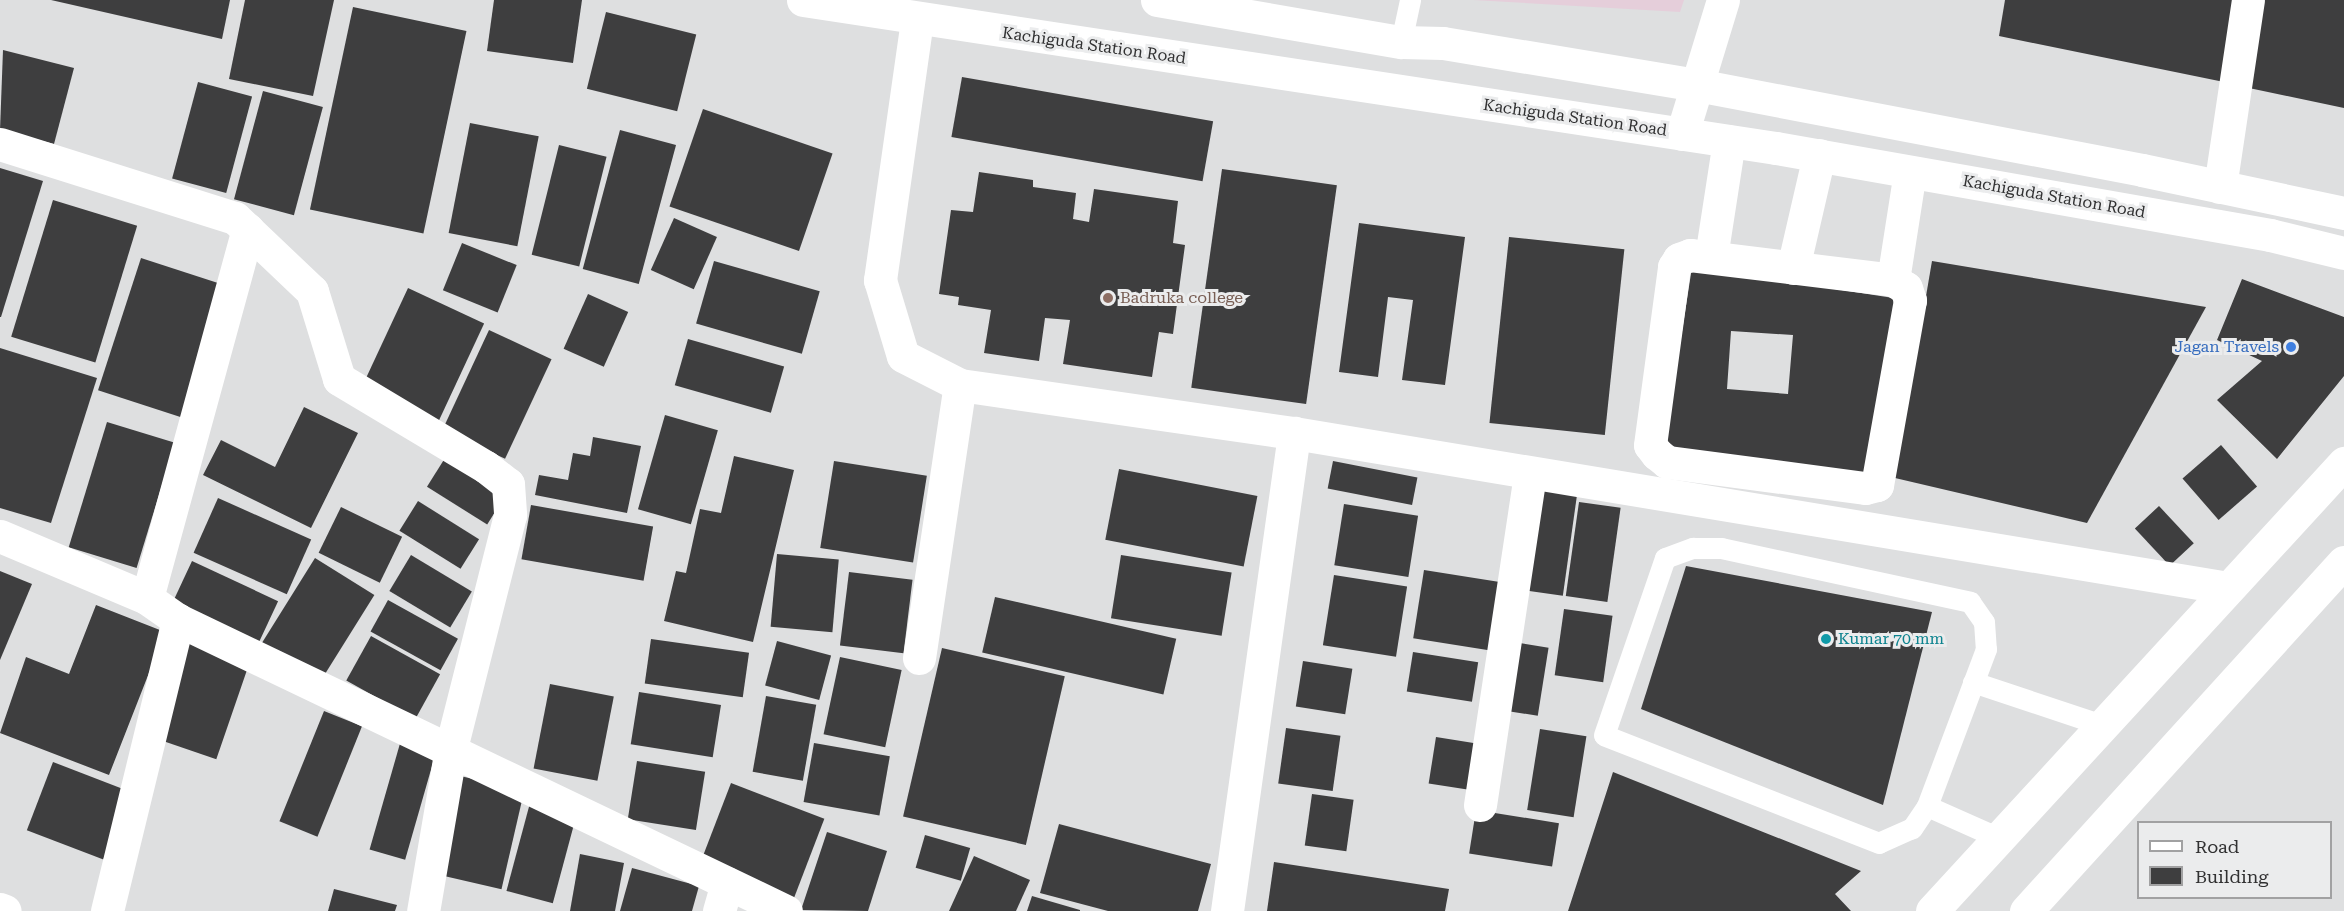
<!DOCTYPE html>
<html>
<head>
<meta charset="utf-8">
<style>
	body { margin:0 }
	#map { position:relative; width:2344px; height:911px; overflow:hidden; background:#dedfe0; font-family:"Roboto Serif",serif }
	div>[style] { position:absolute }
	.medical>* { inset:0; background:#e5ceda }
	.building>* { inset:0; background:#3e3e3f; transform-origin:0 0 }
	.lane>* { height:21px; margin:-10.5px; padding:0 10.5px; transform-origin:10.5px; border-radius:10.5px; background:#fff }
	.street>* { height:33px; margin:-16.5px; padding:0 16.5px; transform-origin:16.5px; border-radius:16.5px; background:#fff }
	.secondary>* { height:33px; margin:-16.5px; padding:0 16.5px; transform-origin:16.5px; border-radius:16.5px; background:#fff }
	.dots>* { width:16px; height:16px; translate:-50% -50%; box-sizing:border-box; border:3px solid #ebeced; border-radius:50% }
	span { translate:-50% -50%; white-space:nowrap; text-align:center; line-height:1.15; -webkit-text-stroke:6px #ebeced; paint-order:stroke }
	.street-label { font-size:16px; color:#313132 }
	.education-label { font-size:16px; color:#785e54 }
	.left { translate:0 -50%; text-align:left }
	.shop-label { font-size:16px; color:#366cbe }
	.right { translate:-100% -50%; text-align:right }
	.culture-label { font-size:16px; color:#0d838f }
	.legend { position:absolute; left:2137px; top:821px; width:195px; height:78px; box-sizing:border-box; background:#ebeced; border:2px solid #a1a1a2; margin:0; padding:8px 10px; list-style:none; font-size:18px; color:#313132 }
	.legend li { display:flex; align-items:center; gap:12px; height:30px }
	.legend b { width:30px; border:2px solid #a1a1a2 }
</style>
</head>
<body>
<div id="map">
	<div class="medical">
		<i style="clip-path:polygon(1473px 0,1684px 0,1680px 12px)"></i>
	</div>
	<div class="building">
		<i style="clip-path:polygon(51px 0,230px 0,222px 39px)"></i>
		<i style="clip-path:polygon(245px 0,334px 0,313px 96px,229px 79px)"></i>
		<i style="clip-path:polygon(494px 0,582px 0,573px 63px,487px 51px)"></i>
		<i style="clip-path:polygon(2005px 0,2235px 0,2224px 82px,1999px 36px)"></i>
		<i style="clip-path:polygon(2262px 0,2344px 0,2344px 108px,2249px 88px)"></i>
		<i style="left:353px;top:7px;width:116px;height:207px;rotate:12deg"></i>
		<i style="left:606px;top:12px;width:93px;height:79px;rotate:14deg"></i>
		<i style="clip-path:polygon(3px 50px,74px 68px,54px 144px,0 130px)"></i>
		<i style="left:962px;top:77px;width:255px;height:61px;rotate:10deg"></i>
		<i style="left:198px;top:82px;width:56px;height:100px;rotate:15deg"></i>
		<i style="left:263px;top:91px;width:62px;height:112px;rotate:15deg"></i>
		<i style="left:703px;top:109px;width:137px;height:103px;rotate:19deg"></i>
		<i style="left:470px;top:123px;width:70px;height:112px;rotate:11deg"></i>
		<i style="left:620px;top:130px;width:58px;height:144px;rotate:15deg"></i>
		<i style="left:559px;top:145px;width:49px;height:113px;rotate:14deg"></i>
		<i style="clip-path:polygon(0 168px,43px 181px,1px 317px,0 317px)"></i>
		<i style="left:1222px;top:169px;width:116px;height:221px;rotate:8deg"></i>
		<i style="clip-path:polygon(979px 172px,1033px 180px,1033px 187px,1076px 193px,1073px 219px,1089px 222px,1094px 189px,1178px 201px,1173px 243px,1185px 245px,1173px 334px,1159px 332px,1152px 377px,1063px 364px,1070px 320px,1045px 318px,1039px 361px,984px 353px,991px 310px,958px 305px,959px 297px,939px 294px,951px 210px,973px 212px)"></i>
		<i style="left:53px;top:200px;width:88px;height:143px;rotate:17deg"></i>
		<i style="left:674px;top:218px;width:47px;height:57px;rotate:24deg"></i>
		<i style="clip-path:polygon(1359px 223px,1465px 237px,1445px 385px,1402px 380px,1413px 300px,1388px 297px,1378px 377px,1339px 372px)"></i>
		<i style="left:1509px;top:237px;width:116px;height:187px;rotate:6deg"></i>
		<i style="left:462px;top:243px;width:59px;height:51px;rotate:22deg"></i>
		<i style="left:141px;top:258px;width:89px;height:139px;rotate:18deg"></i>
		<i style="left:714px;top:261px;width:110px;height:65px;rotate:16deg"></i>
		<i style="clip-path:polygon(1932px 261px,2206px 307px,2087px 523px,1895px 478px)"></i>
		<i style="clip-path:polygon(evenodd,1692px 267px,1900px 299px,1873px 480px,1664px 448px,1692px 267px,1731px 331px,1793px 335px,1788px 394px,1727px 389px,1731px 331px)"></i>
		<i style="clip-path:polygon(2242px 279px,2344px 317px,2344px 376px,2277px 459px,2217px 400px,2262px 361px,2217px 340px)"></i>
		<i style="left:408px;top:288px;width:84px;height:113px;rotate:25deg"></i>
		<i style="left:588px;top:294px;width:44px;height:60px;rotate:24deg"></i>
		<i style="left:489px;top:330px;width:69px;height:110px;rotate:25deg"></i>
		<i style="left:688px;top:339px;width:100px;height:48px;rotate:16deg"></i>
		<i style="clip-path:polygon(0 348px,97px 378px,51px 523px,0 508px)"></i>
		<i style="clip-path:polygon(304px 407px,358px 433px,311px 528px,203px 475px,221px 440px,275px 467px)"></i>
		<i style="left:665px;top:415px;width:55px;height:98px;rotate:16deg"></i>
		<i style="left:107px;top:422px;width:71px;height:131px;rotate:17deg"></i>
		<i style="clip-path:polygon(593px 437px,641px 446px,627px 513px,535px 495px,539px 475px,568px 480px,573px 453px,590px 456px)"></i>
		<i style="left:2221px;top:445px;width:55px;height:51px;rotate:49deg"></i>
		<i style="clip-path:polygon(734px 456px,794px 470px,753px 642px,664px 621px,676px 571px,686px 573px,700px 509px,721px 513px)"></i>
		<i style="left:445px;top:458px;width:71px;height:34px;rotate:32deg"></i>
		<i style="left:834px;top:461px;width:94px;height:88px;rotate:9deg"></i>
		<i style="left:1333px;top:461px;width:86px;height:28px;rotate:11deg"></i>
		<i style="left:1119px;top:469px;width:141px;height:72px;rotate:11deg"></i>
		<i style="left:1537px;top:485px;width:41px;height:106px;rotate:8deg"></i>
		<i style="left:218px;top:498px;width:102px;height:60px;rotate:24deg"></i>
		<i style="left:418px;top:501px;width:72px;height:35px;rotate:32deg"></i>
		<i style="left:1579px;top:502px;width:42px;height:95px;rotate:8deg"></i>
		<i style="left:1344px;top:504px;width:75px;height:62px;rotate:9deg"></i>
		<i style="left:531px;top:505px;width:124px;height:55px;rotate:10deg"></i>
		<i style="left:2159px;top:506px;width:51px;height:33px;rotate:47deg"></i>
		<i style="left:341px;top:507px;width:68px;height:51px;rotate:26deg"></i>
		<i style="left:777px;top:554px;width:62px;height:73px;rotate:5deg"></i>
		<i style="left:411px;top:555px;width:71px;height:42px;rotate:31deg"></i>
		<i style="left:1121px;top:555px;width:112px;height:64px;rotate:9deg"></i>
		<i style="left:315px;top:558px;width:70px;height:102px;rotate:32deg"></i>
		<i style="left:192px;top:561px;width:95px;height:50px;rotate:25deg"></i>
		<i style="clip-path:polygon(1686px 566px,1932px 612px,1883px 805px,1641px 709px)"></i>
		<i style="left:1424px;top:570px;width:83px;height:69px;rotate:9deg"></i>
		<i style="clip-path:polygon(0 571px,32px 584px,0 660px)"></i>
		<i style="left:849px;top:572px;width:64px;height:74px;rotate:7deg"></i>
		<i style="left:1334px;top:575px;width:74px;height:71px;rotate:9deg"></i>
		<i style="left:995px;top:597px;width:186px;height:57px;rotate:13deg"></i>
		<i style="left:388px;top:600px;width:80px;height:36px;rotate:29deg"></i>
		<i style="clip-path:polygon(96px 605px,165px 632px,109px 775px,0 733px,26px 657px,69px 674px)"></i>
		<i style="left:1564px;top:609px;width:49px;height:67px;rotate:8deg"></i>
		<i style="left:184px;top:635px;width:71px;height:107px;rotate:19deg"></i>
		<i style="left:371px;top:636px;width:79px;height:51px;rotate:29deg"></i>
		<i style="left:651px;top:639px;width:99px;height:45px;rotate:8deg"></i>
		<i style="left:777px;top:641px;width:56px;height:46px;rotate:15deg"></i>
		<i style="left:1513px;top:642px;width:36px;height:69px;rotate:9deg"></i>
		<i style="left:942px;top:648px;width:126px;height:173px;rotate:13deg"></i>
		<i style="left:1413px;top:652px;width:66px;height:40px;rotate:9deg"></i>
		<i style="left:840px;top:657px;width:63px;height:79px;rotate:12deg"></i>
		<i style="left:1303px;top:661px;width:50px;height:46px;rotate:9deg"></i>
		<i style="left:550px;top:684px;width:65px;height:86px;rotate:11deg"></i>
		<i style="left:639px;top:692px;width:83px;height:53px;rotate:9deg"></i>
		<i style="left:766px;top:696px;width:51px;height:77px;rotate:10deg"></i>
		<i style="left:324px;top:711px;width:41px;height:119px;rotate:22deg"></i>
		<i style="left:1286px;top:728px;width:55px;height:56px;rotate:8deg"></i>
		<i style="left:1540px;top:729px;width:47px;height:82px;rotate:9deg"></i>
		<i style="left:1436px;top:737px;width:49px;height:47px;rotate:9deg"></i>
		<i style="left:401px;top:740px;width:37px;height:114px;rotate:16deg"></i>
		<i style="left:814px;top:743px;width:77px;height:60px;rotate:10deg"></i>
		<i style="left:637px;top:761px;width:69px;height:59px;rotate:9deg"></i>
		<i style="left:53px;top:762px;width:82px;height:73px;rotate:21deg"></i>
		<i style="clip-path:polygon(1613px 772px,1861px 871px,1835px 894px,1851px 911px,1568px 911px)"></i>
		<i style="left:456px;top:775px;width:70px;height:101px;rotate:13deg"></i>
		<i style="left:731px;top:783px;width:100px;height:89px;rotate:21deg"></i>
		<i style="left:1312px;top:794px;width:42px;height:52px;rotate:8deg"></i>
		<i style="left:530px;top:803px;width:48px;height:91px;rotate:15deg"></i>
		<i style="left:1476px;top:810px;width:84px;height:44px;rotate:9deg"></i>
		<i style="clip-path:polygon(1059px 824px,1211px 864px,1198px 911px,1108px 911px,1040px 893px)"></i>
		<i style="clip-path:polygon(827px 832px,887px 851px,868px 911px,801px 910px)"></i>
		<i style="left:925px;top:835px;width:47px;height:34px;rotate:16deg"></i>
		<i style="clip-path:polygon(580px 854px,624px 863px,615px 911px,570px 911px)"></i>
		<i style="clip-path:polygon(974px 856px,1030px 880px,1016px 911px,949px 911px)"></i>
		<i style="clip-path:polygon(1274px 862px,1449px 889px,1445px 911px,1267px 911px)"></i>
		<i style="clip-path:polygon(632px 868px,699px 886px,692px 911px,620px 911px)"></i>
		<i style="clip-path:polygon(334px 889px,397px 905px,395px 911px,328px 911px)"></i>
		<i style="clip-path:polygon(1032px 896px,1080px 910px,1080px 911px,1027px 911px)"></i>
	</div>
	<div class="lane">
		<i style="left:1401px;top:42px;width:43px;rotate:-77.9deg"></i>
		<i style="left:1693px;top:548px;width:28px"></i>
		<i style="left:1721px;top:548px;width:255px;rotate:12.2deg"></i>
		<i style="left:1970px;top:602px;width:24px;rotate:55deg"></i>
		<i style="left:1984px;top:622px;width:27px;rotate:86deg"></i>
		<i style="left:1986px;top:649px;width:168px;rotate:110.6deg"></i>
		<i style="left:1927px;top:806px;width:27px;rotate:124deg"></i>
		<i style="left:1912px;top:828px;width:36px;rotate:156deg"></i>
		<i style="left:1879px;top:843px;width:295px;rotate:-158.6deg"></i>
		<i style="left:1604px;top:735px;width:187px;rotate:-71deg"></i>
		<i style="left:1665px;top:558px;width:30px;rotate:-20deg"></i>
		<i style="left:1973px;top:682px;width:136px;rotate:18.4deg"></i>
		<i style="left:1927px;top:806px;width:79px;rotate:24deg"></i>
	</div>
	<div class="street">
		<i style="left:917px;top:20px;width:263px;rotate:98.1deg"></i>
		<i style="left:880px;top:280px;width:79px;rotate:73.2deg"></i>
		<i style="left:903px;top:356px;width:64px;rotate:27deg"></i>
		<i style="left:960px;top:385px;width:337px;rotate:8.2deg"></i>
		<i style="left:1294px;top:433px;width:947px;rotate:9.42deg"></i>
		<i style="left:0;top:144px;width:246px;rotate:17.5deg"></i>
		<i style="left:235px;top:218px;width:106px;rotate:43.5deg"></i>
		<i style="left:312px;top:291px;width:92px;rotate:72.9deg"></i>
		<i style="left:339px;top:379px;width:171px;rotate:30.9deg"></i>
		<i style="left:486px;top:467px;width:28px;rotate:38deg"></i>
		<i style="left:508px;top:484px;width:31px;rotate:86deg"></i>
		<i style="left:510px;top:515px;width:240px;rotate:104.2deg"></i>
		<i style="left:451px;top:748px;width:165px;rotate:99.7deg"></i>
		<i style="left:2220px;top:187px;width:189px;rotate:-81.5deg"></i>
		<i style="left:1690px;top:255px;width:205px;rotate:7deg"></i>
		<i style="left:1893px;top:280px;width:15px;rotate:32deg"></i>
		<i style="left:1906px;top:288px;width:13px;rotate:72deg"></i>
		<i style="left:1910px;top:300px;width:188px;rotate:100.1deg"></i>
		<i style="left:1877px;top:485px;width:12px;rotate:166deg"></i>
		<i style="left:1865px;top:488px;width:200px;rotate:-172.5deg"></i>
		<i style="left:1667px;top:462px;width:13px;rotate:-141deg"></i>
		<i style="left:1657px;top:454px;width:11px;rotate:-128deg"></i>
		<i style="left:1650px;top:445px;width:180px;rotate:-82.3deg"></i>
		<i style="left:1674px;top:267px;width:9px;rotate:-58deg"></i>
		<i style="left:1679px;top:259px;width:12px;rotate:-20deg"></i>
		<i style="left:1711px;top:257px;width:117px;rotate:-81.2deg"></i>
		<i style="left:1793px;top:268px;width:116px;rotate:-77deg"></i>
		<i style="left:1893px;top:280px;width:109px;rotate:-81.1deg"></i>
		<i style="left:0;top:536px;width:160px;rotate:22.9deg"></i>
		<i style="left:178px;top:620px;width:674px;rotate:25.58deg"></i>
		<i style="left:919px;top:658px;width:276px;rotate:-81.5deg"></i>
		<i style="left:1480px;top:805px;width:336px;rotate:-81.4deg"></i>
		<i style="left:0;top:909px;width:5px;rotate:22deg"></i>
		<i style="left:107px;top:911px;width:300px;rotate:-76.3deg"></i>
		<i style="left:178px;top:620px;width:38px;rotate:-145deg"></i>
		<i style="left:147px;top:598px;width:382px;rotate:-74.7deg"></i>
		<i style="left:719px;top:911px;width:29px;rotate:-74deg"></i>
		<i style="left:1227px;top:911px;width:483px;rotate:-82deg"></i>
	</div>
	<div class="secondary">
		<i style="left:803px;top:0;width:984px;rotate:8.65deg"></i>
		<i style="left:1776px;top:148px;width:502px;rotate:9.99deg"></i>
		<i style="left:2270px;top:235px;width:76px;rotate:13.7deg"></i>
		<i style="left:1157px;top:0;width:248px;rotate:9.8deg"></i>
		<i style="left:1401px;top:42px;width:42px;rotate:1.4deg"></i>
		<i style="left:1443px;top:43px;width:257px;rotate:9.4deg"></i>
		<i style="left:1697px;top:85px;width:453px;rotate:10.8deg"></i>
		<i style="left:2142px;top:170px;width:207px;rotate:12deg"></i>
		<i style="left:1682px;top:134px;width:140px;rotate:-73deg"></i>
		<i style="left:1932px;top:911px;width:609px;rotate:-47.4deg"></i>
		<i style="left:2026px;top:911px;width:472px;rotate:-47.7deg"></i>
	</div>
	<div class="dots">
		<i style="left:1108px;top:298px;background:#8d6e63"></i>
		<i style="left:2291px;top:347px;background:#3f7fe0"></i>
		<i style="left:1826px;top:639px;background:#0f9aa8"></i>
	</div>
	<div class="street-label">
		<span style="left:1094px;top:46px;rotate:8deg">Kachiguda Station Road</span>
		<span style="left:1575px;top:118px;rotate:8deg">Kachiguda Station Road</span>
		<span style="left:2054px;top:197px;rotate:10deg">Kachiguda Station Road</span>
	</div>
	<div class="education-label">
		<span class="left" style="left:1120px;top:298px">Badruka college</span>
	</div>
	<div class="shop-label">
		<span class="right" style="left:2279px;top:347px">Jagan Travels</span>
	</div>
	<div class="culture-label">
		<span class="left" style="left:1838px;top:639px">Kumar 70 mm</span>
	</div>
	<ul class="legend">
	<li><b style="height:8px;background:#fff"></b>Road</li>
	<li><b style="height:16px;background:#3e3e3f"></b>Building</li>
	</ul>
</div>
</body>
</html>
